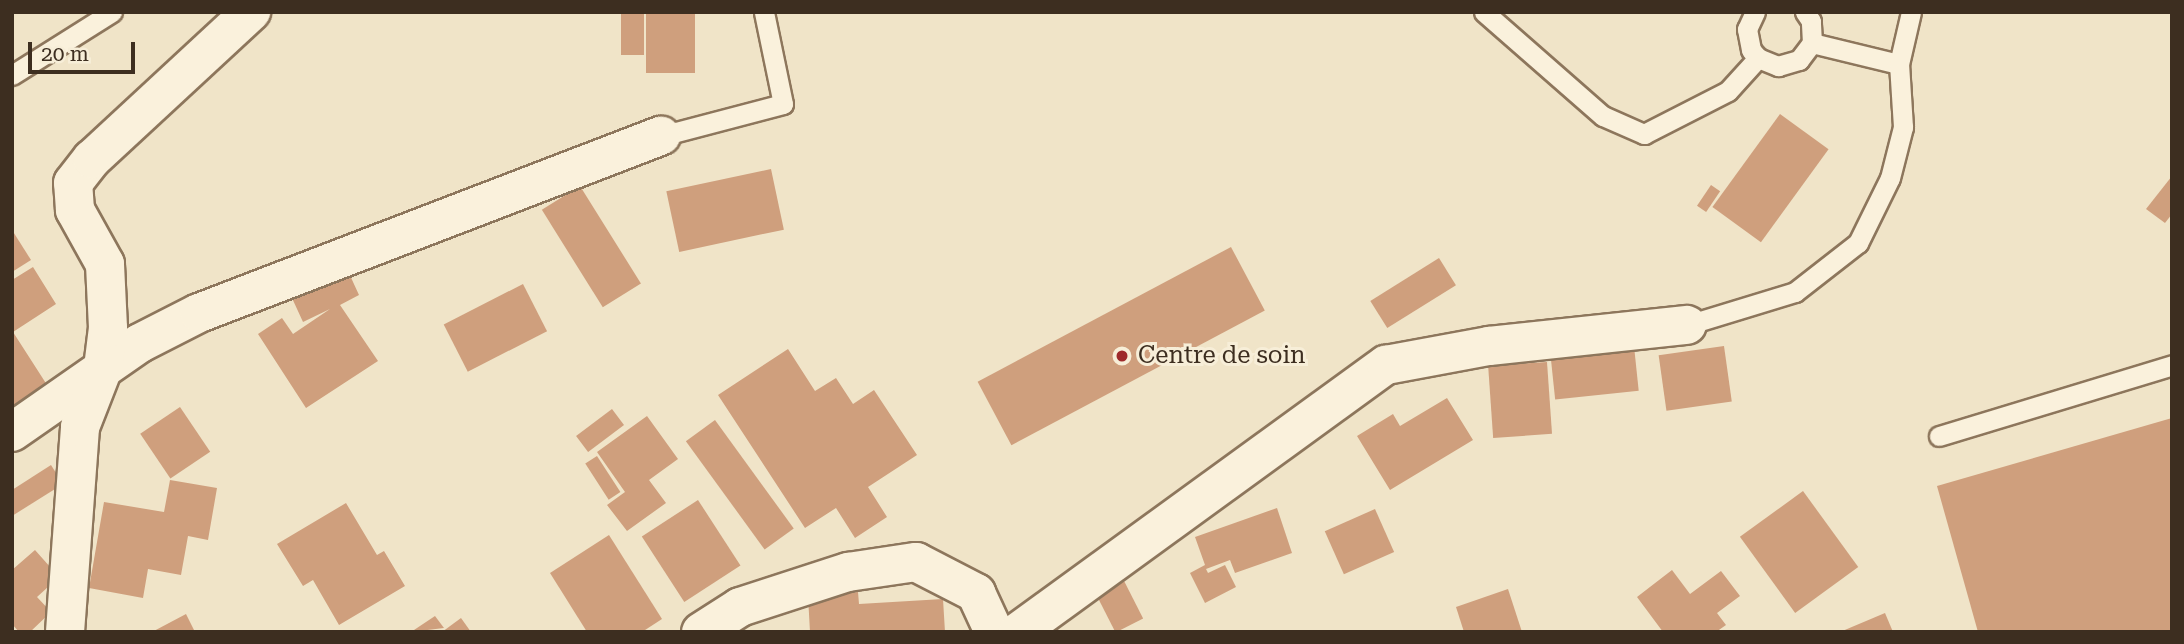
<!DOCTYPE html>
<html>
<head>
<meta charset="utf-8">
<style>
	body { margin:0 }
	#map { position:relative; width:2184px; height:644px; overflow:hidden; background:#f0e4c8; font-family:"Roboto Serif",serif }
	div>[style] { position:absolute }
	.building>* { inset:0; background:#cf9f7d; transform-origin:0 0 }
	.roads { filter:drop-shadow(2px 0 #8d765c) drop-shadow(-2px 0 #8d765c) drop-shadow(0 2px #8d765c) drop-shadow(0 -2px #8d765c) }
	.service>* { height:19px; margin:-9.5px; padding:0 9.5px; transform-origin:9.5px; border-radius:9.5px; background:#faf1dc }
	.minor>* { height:38px; margin:-19px; padding:0 19px; transform-origin:19px; border-radius:19px; background:#faf1dc }
	.dots>* { width:19px; height:19px; translate:-50% -50%; box-sizing:border-box; border:4px solid #f7eed8; border-radius:50% }
	span { translate:-50% -50%; white-space:nowrap; text-align:center; line-height:1.15; -webkit-text-stroke:6px #f7eed8; paint-order:stroke }
	.poi-label { font-size:24px; color:#3d2e20 }
	.left { translate:0 -50%; text-align:left }
	.frame { position:absolute; inset:0; border:14px solid #3d2e20; pointer-events:none }
	.scale { position:absolute; left:28px; top:42px; width:107px; height:32px; box-sizing:border-box; border:4px solid #3d2e20; border-top:0; padding-left:9px; font-size:21px; line-height:24px; white-space:nowrap; color:#3d2e20; -webkit-text-stroke:5px #f7eed8; paint-order:stroke }
</style>
</head>
<body>
<div id="map">
	<div class="building">
		<i style="left:646px;top:12px;width:49px;height:61px"></i>
		<i style="left:621px;top:14px;width:23px;height:41px"></i>
		<i style="left:1780px;top:114px;width:60px;height:115px;rotate:36deg"></i>
		<i style="left:771px;top:169px;width:62px;height:107px;rotate:78deg"></i>
		<i style="clip-path:polygon(2172px 176px,2172px 214px,2165px 223px,2146px 209px)"></i>
		<i style="left:1711px;top:185px;width:11px;height:25px;rotate:34deg"></i>
		<i style="left:580px;top:186px;width:115px;height:45px;rotate:58deg"></i>
		<i style="clip-path:polygon(12px 230px,31px 260px,12px 272px)"></i>
		<i style="left:1231px;top:247px;width:72px;height:287px;rotate:62deg"></i>
		<i style="clip-path:polygon(342px 258px,359px 295px,340px 305px,378px 361px,306px 408px,258px 334px,282px 318px,293px 334px,330px 309px,303px 322px,286px 285px)"></i>
		<i style="left:1439px;top:258px;width:32px;height:81px;rotate:58deg"></i>
		<i style="clip-path:polygon(33px 267px,56px 304px,13px 332px,49px 388px,12px 409px,12px 280px)"></i>
		<i style="left:523px;top:284px;width:53px;height:89px;rotate:63deg"></i>
		<i style="left:1634px;top:346px;width:45px;height:84px;rotate:84deg"></i>
		<i style="left:1724px;top:346px;width:56px;height:66px;rotate:82deg"></i>
		<i style="clip-path:polygon(788px 349px,815px 391px,836px 378px,853px 404px,874px 390px,917px 455px,868px 487px,887px 517px,855px 538px,836px 508px,805px 528px,718px 395px)"></i>
		<i style="left:1547px;top:362px;width:72px;height:59px;rotate:86deg"></i>
		<i style="clip-path:polygon(1447px 398px,1473px 440px,1390px 490px,1357px 436px,1393px 414px,1400px 426px)"></i>
		<i style="left:180px;top:407px;width:54px;height:48px;rotate:56deg"></i>
		<i style="left:612px;top:409px;width:20px;height:45px;rotate:53deg"></i>
		<i style="clip-path:polygon(647px 416px,678px 459px,649px 480px,666px 503px,627px 531px,607px 505px,625px 492px,597px 452px)"></i>
		<i style="clip-path:polygon(2172px 418px,2172px 632px,1978px 632px,1937px 486px)"></i>
		<i style="left:715px;top:420px;width:134px;height:36px;rotate:54deg"></i>
		<i style="left:597px;top:456px;width:43px;height:14px;rotate:57deg"></i>
		<i style="clip-path:polygon(51px 465px,63px 484px,12px 516px,12px 490px)"></i>
		<i style="clip-path:polygon(170px 480px,217px 488px,208px 540px,188px 536px,181px 575px,148px 569px,143px 598px,89px 588px,104px 502px,164px 512px)"></i>
		<i style="left:1803px;top:491px;width:94px;height:78px;rotate:54deg"></i>
		<i style="left:698px;top:500px;width:78px;height:67px;rotate:57deg"></i>
		<i style="clip-path:polygon(346px 503px,377px 555px,384px 551px,405px 586px,339px 625px,313px 580px,303px 586px,277px 544px)"></i>
		<i style="clip-path:polygon(1277px 508px,1292px 553px,1235px 573px,1230px 560px,1206px 569px,1208px 573px,1225px 565px,1236px 587px,1205px 603px,1190px 573px,1205px 565px,1195px 537px)"></i>
		<i style="left:1375px;top:509px;width:47px;height:55px;rotate:66deg"></i>
		<i style="clip-path:polygon(609px 535px,662px 619px,642px 632px,587px 632px,550px 573px)"></i>
		<i style="clip-path:polygon(35px 550px,59px 577px,37px 597px,51px 612px,30px 632px,19px 632px,12px 624px,12px 570px)"></i>
		<i style="clip-path:polygon(1672px 570px,1690px 594px,1721px 571px,1740px 596px,1717px 613px,1726px 625px,1716px 632px,1663px 632px,1637px 597px)"></i>
		<i style="left:1120px;top:573px;width:51px;height:31px;rotate:63deg"></i>
		<i style="clip-path:polygon(1508px 589px,1522px 632px,1464px 632px,1456px 607px)"></i>
		<i style="clip-path:polygon(858px 592px,859px 604px,943px 599px,945px 632px,810px 632px,808px 596px)"></i>
		<i style="clip-path:polygon(1885px 613px,1893px 632px,1840px 632px)"></i>
		<i style="clip-path:polygon(186px 614px,195px 632px,152px 632px)"></i>
		<i style="clip-path:polygon(435px 616px,444px 628px,411px 632px)"></i>
		<i style="clip-path:polygon(461px 618px,471px 632px,442px 632px)"></i>
	</div>
	<div class="roads">
		<div class="service">
			<i style="left:1484px;top:12px;width:158px;rotate:41.2deg"></i>
			<i style="left:1603px;top:116px;width:45px;rotate:23.7deg"></i>
			<i style="left:1644px;top:134px;width:94px;rotate:-27.1deg"></i>
			<i style="left:1728px;top:91px;width:45px;rotate:-47.7deg"></i>
			<i style="left:1755px;top:12px;width:19px;rotate:115deg"></i>
			<i style="left:1747px;top:29px;width:21px;rotate:79deg"></i>
			<i style="left:1751px;top:50px;width:11px;rotate:49deg"></i>
			<i style="left:1758px;top:58px;width:22px;rotate:22deg"></i>
			<i style="left:1778px;top:66px;width:22px;rotate:-16deg"></i>
			<i style="left:1799px;top:60px;width:21px;rotate:-53deg"></i>
			<i style="left:1812px;top:43px;width:22px;rotate:-93deg"></i>
			<i style="left:1811px;top:21px;width:11px;rotate:-124deg"></i>
			<i style="left:1812px;top:43px;width:89px;rotate:13.6deg"></i>
			<i style="left:12px;top:75px;width:118px;rotate:-32.2deg"></i>
			<i style="left:661px;top:136px;width:126px;rotate:-14.7deg"></i>
			<i style="left:783px;top:104px;width:94px;rotate:-101.7deg"></i>
			<i style="left:1687px;top:325px;width:113px;rotate:-17deg"></i>
			<i style="left:1795px;top:292px;width:80px;rotate:-37.9deg"></i>
			<i style="left:1858px;top:243px;width:72px;rotate:-63.8deg"></i>
			<i style="left:1890px;top:178px;width:53px;rotate:-75.7deg"></i>
			<i style="left:1903px;top:127px;width:63px;rotate:-93.6deg"></i>
			<i style="left:1899px;top:64px;width:53px;rotate:-77deg"></i>
			<i style="left:1939px;top:436px;width:244px;rotate:-16.9deg"></i>
		</div>
		<div class="minor">
			<i style="left:12px;top:432px;width:156px;rotate:-34.8deg"></i>
			<i style="left:140px;top:343px;width:66px;rotate:-27deg"></i>
			<i style="left:199px;top:313px;width:495px;rotate:-21deg"></i>
			<i style="left:65px;top:632px;width:206px;rotate:-85.8deg"></i>
			<i style="left:80px;top:427px;width:63px;rotate:-68.7deg"></i>
			<i style="left:103px;top:368px;width:40px;rotate:-82.9deg"></i>
			<i style="left:108px;top:328px;width:64px;rotate:-92.7deg"></i>
			<i style="left:105px;top:264px;width:62px;rotate:-119.1deg"></i>
			<i style="left:75px;top:210px;width:27px;rotate:-94deg"></i>
			<i style="left:73px;top:183px;width:31px;rotate:-52deg"></i>
			<i style="left:92px;top:159px;width:217px;rotate:-42.8deg"></i>
			<i style="left:701px;top:632px;width:46px;rotate:-32.7deg"></i>
			<i style="left:740px;top:607px;width:114px;rotate:-18deg"></i>
			<i style="left:848px;top:572px;width:69px;rotate:-8.4deg"></i>
			<i style="left:916px;top:562px;width:68px;rotate:27.3deg"></i>
			<i style="left:976px;top:593px;width:43px;rotate:65.2deg"></i>
			<i style="left:1018px;top:632px;width:455px;rotate:-36deg"></i>
			<i style="left:1386px;top:365px;width:105px;rotate:-10.5deg"></i>
			<i style="left:1489px;top:346px;width:199px;rotate:-6.1deg"></i>
		</div>
	</div>
	<div class="dots">
		<i style="left:1122px;top:356px;background:#9e2a2b"></i>
	</div>
	<div class="poi-label">
		<span class="left" style="left:1138px;top:356px">Centre de soin</span>
	</div>
	<div class="frame"></div>
	<div class="scale">20 m</div>
</div>
</body>
</html>
